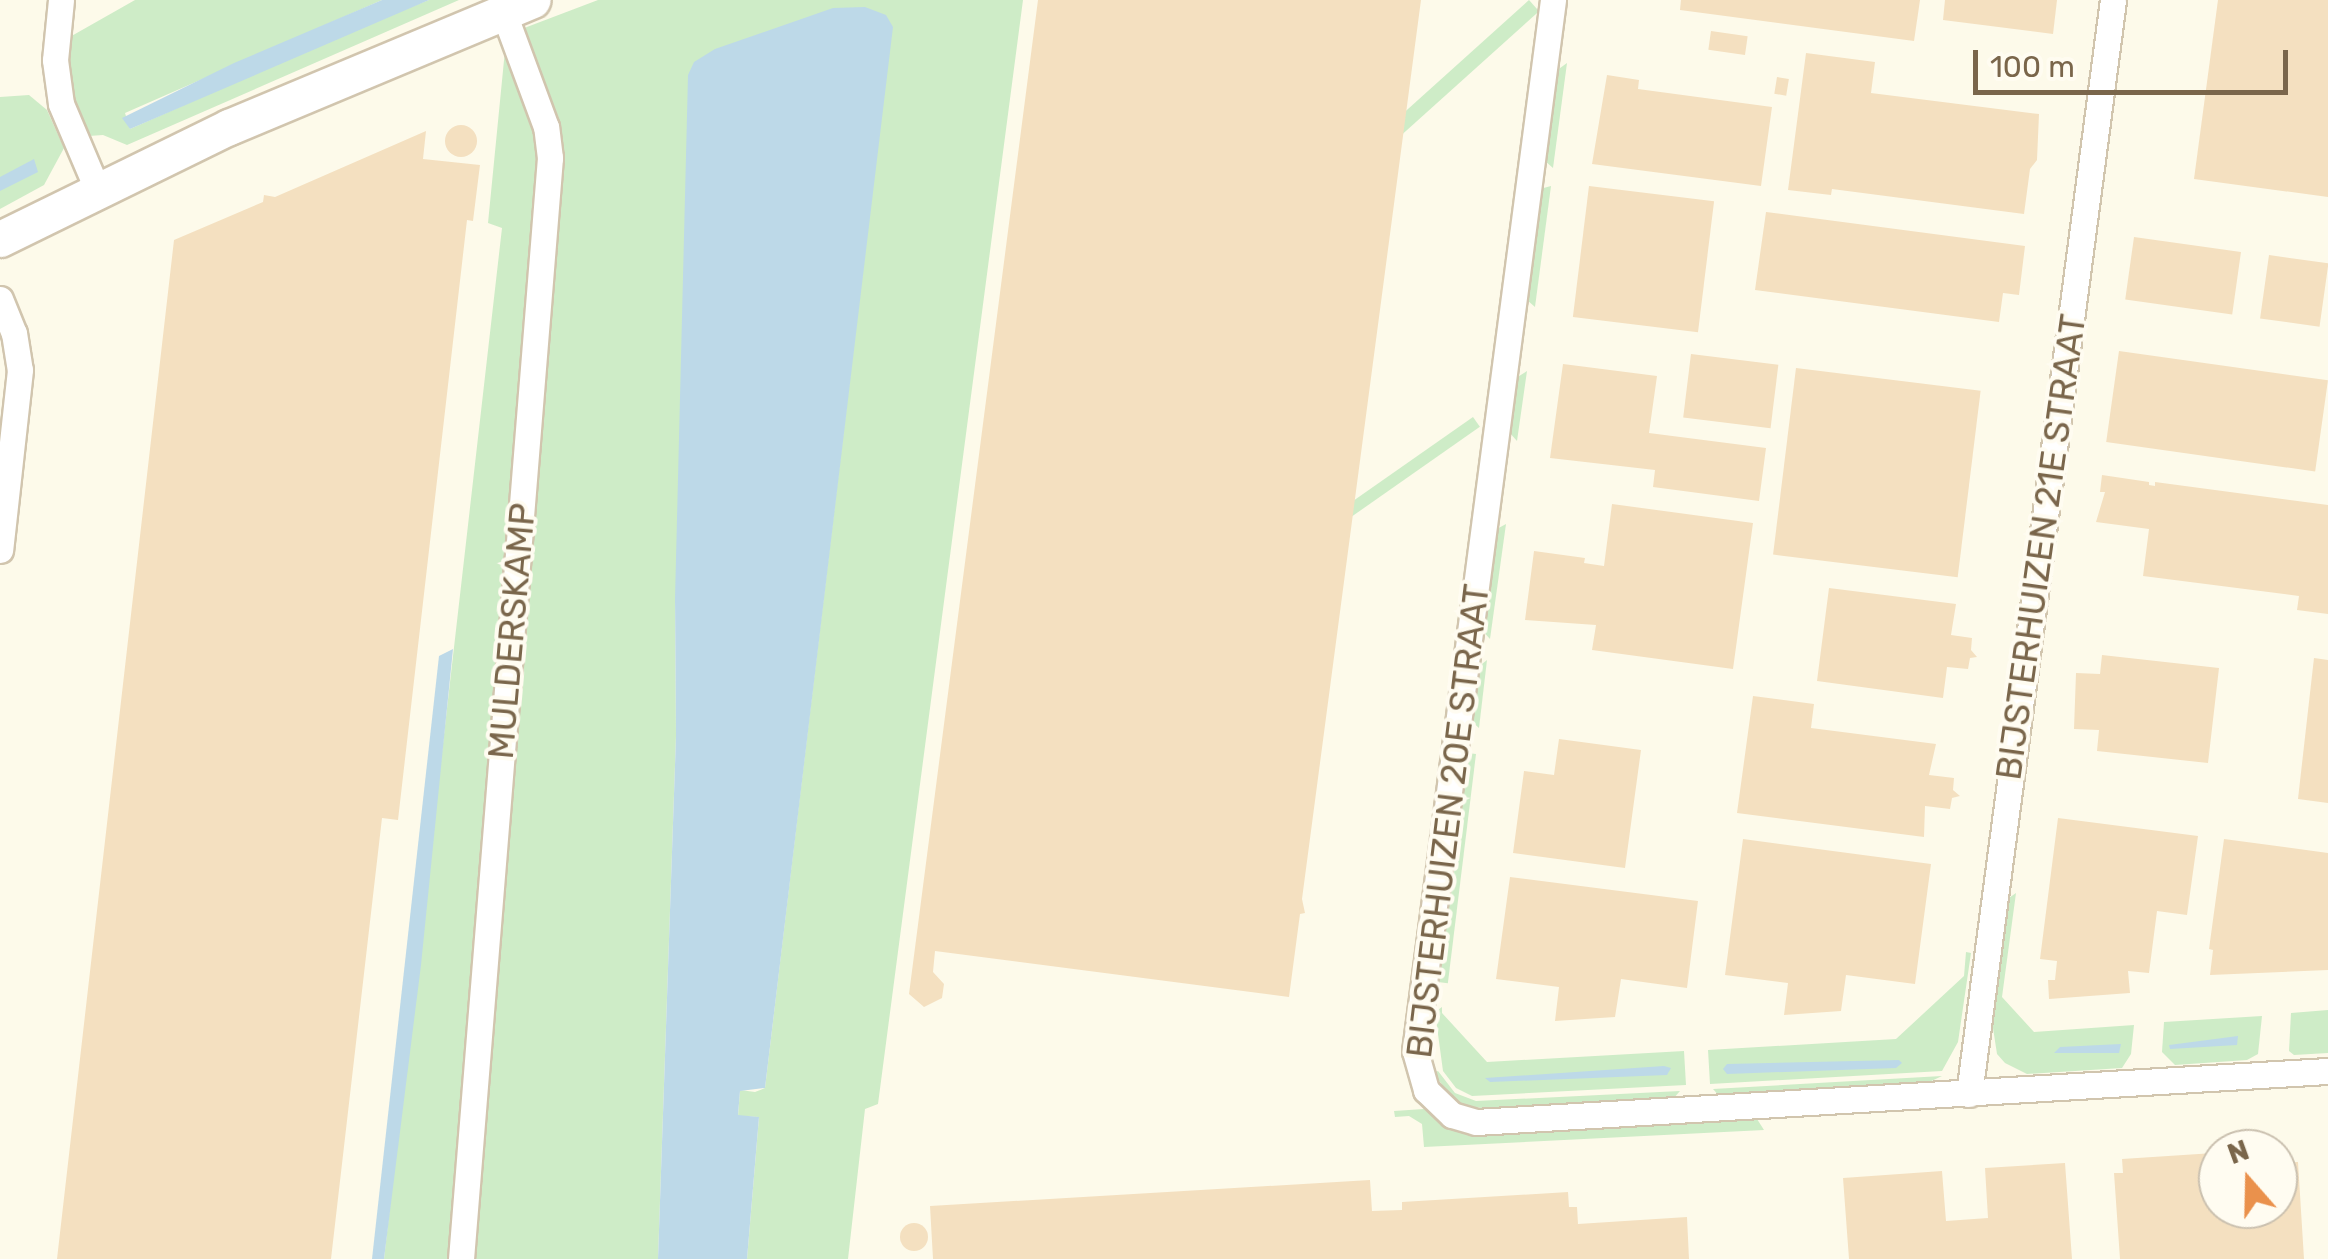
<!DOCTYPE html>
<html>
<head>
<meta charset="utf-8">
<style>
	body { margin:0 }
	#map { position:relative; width:2328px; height:1259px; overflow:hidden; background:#fdfaea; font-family:Rubik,sans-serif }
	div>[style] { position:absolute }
	.green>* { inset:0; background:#ceecc7; transform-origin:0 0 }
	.water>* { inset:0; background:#bdd9e8 }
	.building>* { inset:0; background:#f4e0c0; transform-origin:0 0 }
	.round { border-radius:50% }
	.roads { filter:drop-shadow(2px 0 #d1c5ae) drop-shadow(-2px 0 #d1c5ae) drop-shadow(0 2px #d1c5ae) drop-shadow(0 -2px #d1c5ae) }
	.street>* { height:25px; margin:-12.5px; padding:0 12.5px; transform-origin:12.5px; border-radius:12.5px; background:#fff }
	.secondary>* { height:35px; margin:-17.5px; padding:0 17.5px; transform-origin:17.5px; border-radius:17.5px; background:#fff }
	span { translate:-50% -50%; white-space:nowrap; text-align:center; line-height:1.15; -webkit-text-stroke:8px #fffcf1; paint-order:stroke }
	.street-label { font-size:35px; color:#7a664b }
	.north { position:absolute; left:2198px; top:1129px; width:100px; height:100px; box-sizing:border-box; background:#fffcf1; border:2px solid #cac0af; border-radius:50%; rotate:340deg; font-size:28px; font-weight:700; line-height:40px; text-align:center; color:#7a664b }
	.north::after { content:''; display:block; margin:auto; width:35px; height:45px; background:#ea914c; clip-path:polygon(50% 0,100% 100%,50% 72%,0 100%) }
	.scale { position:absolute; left:1973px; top:50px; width:315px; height:45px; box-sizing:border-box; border:5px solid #7a664b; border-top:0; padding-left:12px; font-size:30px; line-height:35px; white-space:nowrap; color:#7a664b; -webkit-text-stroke:8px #fffcf1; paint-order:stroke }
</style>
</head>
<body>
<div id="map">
	<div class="green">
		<i style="clip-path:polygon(135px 0,382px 0,125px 113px,130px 129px,372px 22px,429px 0,459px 0,127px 145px,103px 135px,89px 136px,69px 85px,66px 50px,68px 38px)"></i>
		<i style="clip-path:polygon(598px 0,1023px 0,878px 1104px,865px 1109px,848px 1259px,747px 1259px,759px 1117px,738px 1116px,740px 1090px,755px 1092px,765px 1088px,892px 27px,675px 599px,676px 736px,658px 1259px,475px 1259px,514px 691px,543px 425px,556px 157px,519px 30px)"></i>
		<i style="left:1529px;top:0;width:15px;height:335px;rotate:48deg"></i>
		<i style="clip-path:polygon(506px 40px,541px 128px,452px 1259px,384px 1259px,502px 228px,488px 223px)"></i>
		<i style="clip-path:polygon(1567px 63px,1553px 168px,1545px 161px,1556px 71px)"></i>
		<i style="clip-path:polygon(29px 95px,47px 110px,64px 148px,44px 185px,0 209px,0 97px)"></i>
		<i style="clip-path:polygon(1551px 186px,1535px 307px,1527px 300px,1540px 189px)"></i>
		<i style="clip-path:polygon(1527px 371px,1517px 441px,1509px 432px,1516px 378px)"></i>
		<i style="left:1473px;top:417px;width:12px;height:482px;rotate:55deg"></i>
		<i style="clip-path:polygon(1506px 524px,1490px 639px,1482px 630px,1495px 530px)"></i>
		<i style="clip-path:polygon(1487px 660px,1479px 728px,1470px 720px,1477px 668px)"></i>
		<i style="left:1476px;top:754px;width:231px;height:14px;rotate:97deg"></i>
		<i style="clip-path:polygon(2016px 893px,2002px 997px,2034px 1032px,2134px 1025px,2131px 1054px,2122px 1068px,2027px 1074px,2005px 1063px,1997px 1054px,1993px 1028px,1989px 1027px,2006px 900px)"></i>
		<i style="clip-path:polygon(1966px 952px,1971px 953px,1958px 1042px,1942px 1071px,1710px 1084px,1708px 1050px,1896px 1039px,1964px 976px)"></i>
		<i style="clip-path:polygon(1442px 1007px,1442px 1013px,1487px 1062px,1684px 1051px,1686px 1085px,1472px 1096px,1456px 1088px,1443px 1071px,1435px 1012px)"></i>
		<i style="clip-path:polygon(2328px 1010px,2328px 1053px,2294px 1055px,2289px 1051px,2291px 1013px)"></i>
		<i style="clip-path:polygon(2262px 1016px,2258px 1054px,2247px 1060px,2175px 1065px,2162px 1052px,2164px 1022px)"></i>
		<i style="clip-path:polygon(1438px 1071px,1455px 1093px,1476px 1101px,1680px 1091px,1673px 1099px,1481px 1108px,1464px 1105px,1451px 1096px,1433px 1073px)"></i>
		<i style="clip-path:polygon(1942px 1076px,1925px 1084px,1720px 1097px,1713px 1089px)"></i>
		<i style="clip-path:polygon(1424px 1109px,1447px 1126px,1478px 1133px,1757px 1119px,1764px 1130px,1424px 1147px,1422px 1124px,1409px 1116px,1395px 1117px,1394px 1111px)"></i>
	</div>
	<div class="water">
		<i style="clip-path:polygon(382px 0,429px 0,130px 129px,122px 118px,234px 63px)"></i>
		<i style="clip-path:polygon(865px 7px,886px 15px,893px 27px,765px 1088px,740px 1091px,738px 1115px,759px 1117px,747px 1259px,658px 1259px,676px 736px,675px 599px,688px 75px,694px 62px,715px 49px,833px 8px)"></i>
		<i style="clip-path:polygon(34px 159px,38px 172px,0 191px,0 177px)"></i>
		<i style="clip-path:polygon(453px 649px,421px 965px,384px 1259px,372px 1259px,439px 656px)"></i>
		<i style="clip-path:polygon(2238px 1036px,2237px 1045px,2170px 1049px,2169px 1045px)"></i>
		<i style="clip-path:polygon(2121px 1044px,2119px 1053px,2054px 1053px,2060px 1047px)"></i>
		<i style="clip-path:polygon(1899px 1060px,1902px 1063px,1896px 1068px,1727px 1074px,1723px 1069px,1727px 1064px)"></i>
		<i style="clip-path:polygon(1664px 1066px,1671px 1068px,1667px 1075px,1490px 1082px,1485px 1078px)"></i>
	</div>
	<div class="building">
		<i style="clip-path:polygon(1038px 0,1421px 0,1302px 899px,1305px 913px,1300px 914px,1289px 997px,935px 951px,933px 972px,944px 984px,942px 998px,924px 1007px,909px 994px)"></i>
		<i style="clip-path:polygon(1681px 0,1920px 0,1914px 41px,1680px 10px)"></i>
		<i style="clip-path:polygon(1945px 0,2057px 0,2053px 34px,1943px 20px)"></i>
		<i style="clip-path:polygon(2218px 0,2328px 0,2328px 197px,2194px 179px)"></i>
		<i style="left:1711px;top:31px;width:37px;height:19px;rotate:8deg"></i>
		<i style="clip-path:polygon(1806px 53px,1875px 62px,1871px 93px,2039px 114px,2037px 160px,2030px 169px,2024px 214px,1832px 189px,1831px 195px,1788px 190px)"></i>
		<i style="clip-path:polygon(1607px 75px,1639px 80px,1638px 89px,1772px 107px,1761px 186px,1592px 164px)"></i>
		<i style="left:1777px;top:77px;width:12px;height:17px;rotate:9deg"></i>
		<i class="round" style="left:445px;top:125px;width:32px;height:32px"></i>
		<i style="clip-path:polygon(426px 131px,423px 159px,480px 165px,473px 221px,467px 220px,398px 820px,382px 818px,331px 1259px,57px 1259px,174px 240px,263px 202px,264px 195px,275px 197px)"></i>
		<i style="left:1589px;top:186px;width:126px;height:132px;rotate:7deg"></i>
		<i style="clip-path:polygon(1766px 212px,2025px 246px,2019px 295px,2003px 293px,1999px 322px,1755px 290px)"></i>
		<i style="left:2134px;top:237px;width:108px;height:63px;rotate:8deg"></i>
		<i style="left:2269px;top:255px;width:60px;height:64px;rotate:8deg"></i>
		<i style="left:2119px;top:351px;width:211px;height:92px;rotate:8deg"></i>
		<i style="left:1691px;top:354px;width:88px;height:64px;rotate:7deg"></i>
		<i style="clip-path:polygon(1563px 364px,1657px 376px,1649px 433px,1766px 448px,1759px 501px,1653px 487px,1655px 470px,1550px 458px)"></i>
		<i style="left:1796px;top:368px;width:186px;height:188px;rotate:7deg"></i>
		<i style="clip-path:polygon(2102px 475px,2149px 482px,2149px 485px,2155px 486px,2155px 482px,2328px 505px,2328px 614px,2297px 610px,2299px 596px,2143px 576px,2149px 529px,2096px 522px,2105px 492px,2100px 492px)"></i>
		<i style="clip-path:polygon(1612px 504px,1753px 523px,1733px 669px,1592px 650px,1596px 625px,1525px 620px,1534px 551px,1585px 558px,1584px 563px,1604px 566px)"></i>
		<i style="clip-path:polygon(1829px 588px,1956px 604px,1951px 635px,1972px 638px,1971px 650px,1977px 657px,1970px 658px,1968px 669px,1947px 667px,1943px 698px,1817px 681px)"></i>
		<i style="clip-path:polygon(2102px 655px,2219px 668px,2208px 763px,2097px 751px,2099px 730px,2074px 729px,2076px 673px,2100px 674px)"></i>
		<i style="clip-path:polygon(2314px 658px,2328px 660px,2328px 803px,2298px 799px)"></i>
		<i style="clip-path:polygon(1753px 696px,1814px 704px,1811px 728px,1936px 744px,1929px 775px,1954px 778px,1953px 790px,1960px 796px,1952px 798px,1950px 809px,1925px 806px,1924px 837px,1737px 813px)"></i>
		<i style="clip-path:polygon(1559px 739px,1641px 750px,1625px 868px,1513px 853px,1524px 771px,1554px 775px)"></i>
		<i style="clip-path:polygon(2058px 818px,2198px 836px,2187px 915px,2157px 911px,2149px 973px,2128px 971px,2130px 993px,2049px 999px,2048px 980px,2055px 980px,2057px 961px,2040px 959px)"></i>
		<i style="clip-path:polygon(1743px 839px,1931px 864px,1915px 984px,1846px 975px,1841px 1011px,1784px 1015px,1788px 983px,1725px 975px)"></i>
		<i style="clip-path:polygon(2224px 839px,2328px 853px,2328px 970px,2210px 975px,2213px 950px,2209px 949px)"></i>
		<i style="clip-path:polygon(1510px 877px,1698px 901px,1687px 988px,1621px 979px,1615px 1017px,1555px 1021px,1559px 987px,1496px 979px)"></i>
		<i style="clip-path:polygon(2214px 1153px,2218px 1209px,2278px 1209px,2278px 1163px,2298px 1162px,2304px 1259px,2120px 1259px,2114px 1173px,2123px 1173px,2122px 1159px)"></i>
		<i style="clip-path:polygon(2065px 1163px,2072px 1259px,1849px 1259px,1843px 1178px,1942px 1171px,1946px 1221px,1988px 1218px,1985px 1168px)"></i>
		<i style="clip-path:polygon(1370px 1180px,1372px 1211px,1402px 1210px,1402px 1202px,1568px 1192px,1569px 1207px,1577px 1207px,1578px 1224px,1687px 1217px,1689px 1259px,933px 1259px,930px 1206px)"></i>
		<i class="round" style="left:900px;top:1223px;width:28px;height:28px"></i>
	</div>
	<div class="roads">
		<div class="street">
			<i style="left:61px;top:0;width:60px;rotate:95.7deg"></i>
			<i style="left:55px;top:60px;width:44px;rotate:82.2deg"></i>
			<i style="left:61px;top:104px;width:92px;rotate:67deg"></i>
			<i style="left:1553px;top:0;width:1060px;rotate:97.48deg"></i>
			<i style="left:1415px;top:1051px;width:41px;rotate:74.2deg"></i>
			<i style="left:1426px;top:1090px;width:36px;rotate:44deg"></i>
			<i style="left:1452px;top:1115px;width:25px;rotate:16deg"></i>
			<i style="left:1476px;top:1122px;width:854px;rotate:-3.43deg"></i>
			<i style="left:0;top:299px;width:37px;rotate:68deg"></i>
			<i style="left:14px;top:333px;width:37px;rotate:81deg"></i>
			<i style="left:20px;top:370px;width:181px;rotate:96.3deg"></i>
			<i style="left:1969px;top:1094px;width:1103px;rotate:-82.5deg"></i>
			<i style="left:461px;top:1259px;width:1105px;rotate:-85.38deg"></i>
			<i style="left:550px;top:158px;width:31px;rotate:-97deg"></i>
			<i style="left:546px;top:127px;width:124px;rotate:-110.3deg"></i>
		</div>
		<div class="secondary">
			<i style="left:0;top:239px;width:255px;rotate:-26.1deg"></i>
			<i style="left:229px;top:127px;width:329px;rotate:-22.7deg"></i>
		</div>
	</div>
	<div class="street-label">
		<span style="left:2041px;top:547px;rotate:-82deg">BIJSTERHUIZEN 21E STRAAT</span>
		<span style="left:512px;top:631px;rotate:-85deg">MULDERSKAMP</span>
		<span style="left:1448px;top:821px;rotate:-83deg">BIJSTERHUIZEN 20E STRAAT</span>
	</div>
	<div class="north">N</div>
	<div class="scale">100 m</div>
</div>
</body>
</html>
